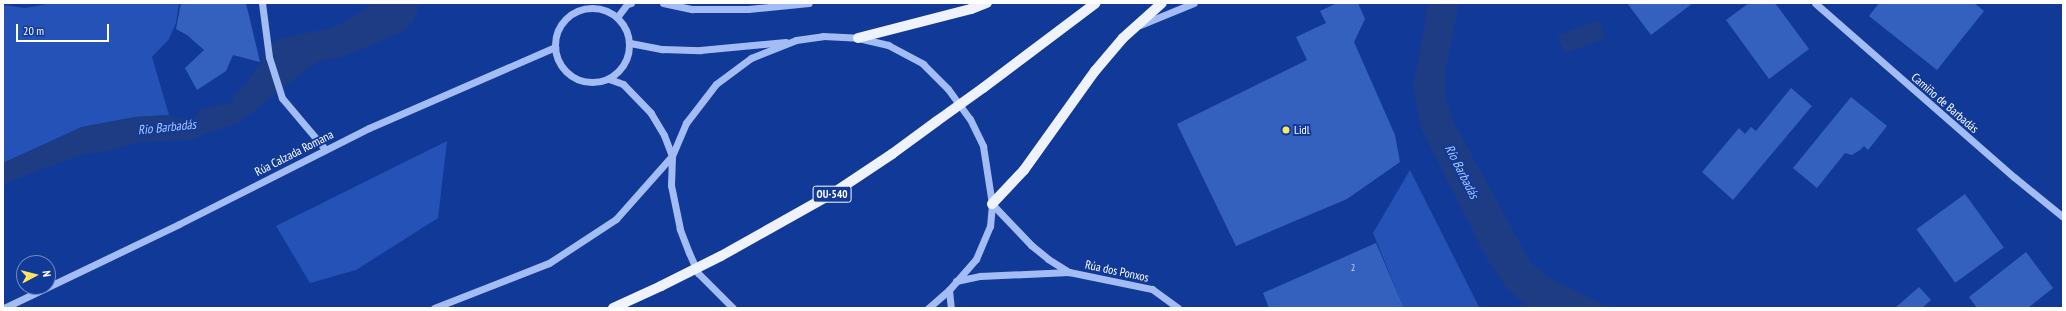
<!DOCTYPE html>
<html>
<head>
<meta charset="utf-8">
<style>
	body { margin:0 }
	#map { position:relative; width:2066px; height:311px; overflow:hidden; background:#113a98; font-family:"PT Sans Narrow",sans-serif }
	div>[style] { position:absolute }
	.green>* { inset:0; background:#2452b7 }
	.water>* { inset:0; background:#1e3c84; transform-origin:0 0 }
	.building>* { inset:0; background:#3561be; transform-origin:0 0 }
	.minor>* { height:7px; margin:-3.5px; padding:0 3.5px; transform-origin:3.5px; border-radius:3.5px; background:#a3bcf4 }
	.minor>.ring { margin:-3.5px; padding:0; box-sizing:content-box; background:none; border:7px solid #a3bcf4; border-radius:50% }
	.major>* { height:10px; margin:-5px; padding:0 5px; transform-origin:5px; border-radius:5px; background:#eff3ff }
	.major-bridge>* { height:10px; margin:-5px; padding:0 5px; transform-origin:5px; border-radius:5px; background:#eff3ff }
	.dots>* { width:11px; height:11px; translate:-50% -50%; box-sizing:border-box; border:2px solid #113a98; border-radius:50% }
	span { translate:-50% -50%; white-space:nowrap; text-align:center; line-height:1.15; -webkit-text-stroke:4px #113a98; paint-order:stroke }
	.number-label { font-size:10px; color:#ccd8ef }
	.number-label span { -webkit-text-stroke-width:0 }
	.shield-label span { padding:1px 3px; background:#113a98; border:1px solid; border-radius:3px; -webkit-text-stroke-width:0 }
	.shield-label { font-size:11px; color:#fff; font-weight:700 }
	.street-label { font-size:12px; color:#fff }
	.poi-label { font-size:12px; color:#fff }
	.left { translate:0 -50%; text-align:left }
	.water-label { font-size:13px; color:#afc7fa; font-style:italic }
	.frame { position:absolute; inset:0; border:4px solid #fff; pointer-events:none }
	.north { position:absolute; left:16px; top:255px; width:40px; height:40px; box-sizing:border-box; background:#113a98; border:1px solid #7089c1; border-radius:50%; rotate:83deg; font-size:11px; font-weight:700; line-height:16px; text-align:center; color:#fff }
	.north::after { content:''; display:block; margin:auto; width:14px; height:18px; background:#ffe765; clip-path:polygon(50% 0,100% 100%,50% 72%,0 100%) }
	.scale { position:absolute; left:16px; top:24px; width:93px; height:18px; box-sizing:border-box; border:2px solid #fff; border-top:0; padding-left:5px; font-size:12px; line-height:14px; white-space:nowrap; color:#fff; -webkit-text-stroke:3px #113a98; paint-order:stroke }
</style>
</head>
<body>
<div id="map">
	<div class="green">
		<i style="clip-path:polygon(53px 3px,179px 3px,176px 23px,169px 39px,152px 57px,169px 115px,135px 117px,82px 127px,3px 163px,3px 5px,25px 8px)"></i>
		<i style="clip-path:polygon(447px 141px,438px 218px,356px 270px,310px 283px,276px 226px)"></i>
		<i style="clip-path:polygon(1410px 170px,1479px 307px,1481px 308px,1404px 308px,1373px 233px)"></i>
	</div>
	<div class="water">
		<i style="clip-path:polygon(370px 3px,420px 3px,413px 22px,404px 31px,342px 57px,323px 60px,312px 65px,239px 123px,207px 133px,192px 140px,141px 142px,104px 152px,85px 154px,42px 169px,3px 184px,3px 163px,82px 127px,135px 117px,169px 115px,176px 118px,195px 118px,199px 110px,233px 102px,233px 96px,248px 81px,276px 39px,332px 28px,360px 13px)"></i>
		<i style="clip-path:polygon(1427px 3px,1459px 3px,1445px 73px,1446px 98px,1454px 123px,1531px 263px,1553px 280px,1612px 308px,1529px 308px,1507px 288px,1487px 259px,1421px 128px,1418px 116px,1413px 86px,1424px 32px)"></i>
		<i style="left:1599px;top:20px;width:19px;height:44px;rotate:69deg"></i>
	</div>
	<div class="building">
		<i style="clip-path:polygon(181px 3px,246px 3px,260px 62px,233px 55px,226px 71px,197px 90px,185px 68px,204px 50px,187px 35px,176px 29px)"></i>
		<i style="clip-path:polygon(1337px 3px,1358px 3px,1365px 19px,1354px 42px,1395px 135px,1400px 162px,1347px 199px,1236px 246px,1177px 124px,1307px 60px,1296px 37px,1326px 23px,1320px 11px)"></i>
		<i style="clip-path:polygon(1627px 3px,1693px 3px,1651px 35px)"></i>
		<i style="clip-path:polygon(1749px 3px,1775px 3px,1809px 49px,1769px 79px,1726px 20px)"></i>
		<i style="clip-path:polygon(1879px 3px,1974px 3px,1984px 11px,1937px 70px,1869px 16px)"></i>
		<i style="clip-path:polygon(1791px 88px,1812px 106px,1733px 200px,1702px 172px,1739px 128px,1745px 134px,1751px 127px,1756px 131px)"></i>
		<i style="clip-path:polygon(1851px 97px,1887px 126px,1868px 150px,1864px 146px,1860px 150px,1852px 155px,1845px 153px,1817px 188px,1793px 168px)"></i>
		<i style="left:1965px;top:194px;width:66px;height:60px;rotate:54deg"></i>
		<i style="clip-path:polygon(1376px 243px,1404px 308px,1269px 308px,1263px 293px)"></i>
		<i style="clip-path:polygon(2026px 252px,2053px 288px,2028px 308px,1977px 308px,1969px 297px)"></i>
		<i style="clip-path:polygon(1919px 287px,1931px 300px,1922px 308px,1895px 308px)"></i>
	</div>
	<div class="minor">
		<i style="left:262px;top:3px;width:54px;rotate:82.6deg"></i>
		<i style="left:269px;top:57px;width:43px;rotate:72.4deg"></i>
		<i style="left:282px;top:98px;width:67px;rotate:49.9deg"></i>
		<i style="left:663px;top:3px;width:30px;rotate:12deg"></i>
		<i style="left:692px;top:9px;width:56px"></i>
		<i style="left:748px;top:9px;width:61px;rotate:-5.6deg"></i>
		<i style="left:1815px;top:3px;width:264px;rotate:41.2deg"></i>
		<i style="left:2014px;top:177px;width:63px;rotate:39.2deg"></i>
		<i class="ring" style="left:555px;top:8px;width:67px;height:67px"></i>
		<i style="left:618px;top:16px;width:15px;rotate:-53deg"></i>
		<i style="left:627px;top:4px;width:4px;rotate:-14deg"></i>
		<i style="left:1140px;top:25px;width:58px;rotate:-22.2deg"></i>
		<i style="left:630px;top:43px;width:33px;rotate:11deg"></i>
		<i style="left:662px;top:49px;width:38px;rotate:2deg"></i>
		<i style="left:700px;top:50px;width:86px;rotate:-5.3deg"></i>
		<i style="left:992px;top:204px;width:57px;rotate:46.4deg"></i>
		<i style="left:1031px;top:245px;width:22px;rotate:39deg"></i>
		<i style="left:1048px;top:259px;width:25px;rotate:32deg"></i>
		<i style="left:956px;top:281px;width:25px;rotate:-12deg"></i>
		<i style="left:980px;top:276px;width:89px;rotate:-2.6deg"></i>
		<i style="left:1069px;top:272px;width:85px;rotate:11.6deg"></i>
		<i style="left:1152px;top:289px;width:32px;rotate:36deg"></i>
		<i style="left:949px;top:290px;width:18px;rotate:84deg"></i>
		<i style="left:4px;top:308px;width:194px;rotate:-25.6deg"></i>
		<i style="left:179px;top:224px;width:213px;rotate:-26.8deg"></i>
		<i style="left:369px;top:128px;width:203px;rotate:-23.5deg"></i>
		<i style="left:434px;top:308px;width:123px;rotate:-21.4deg"></i>
		<i style="left:549px;top:263px;width:80px;rotate:-33.3deg"></i>
		<i style="left:616px;top:219px;width:84px;rotate:-48.4deg"></i>
		<i style="left:672px;top:156px;width:22px;rotate:-111deg"></i>
		<i style="left:664px;top:135px;width:26px;rotate:-121deg"></i>
		<i style="left:651px;top:113px;width:40px;rotate:-134deg"></i>
		<i style="left:623px;top:84px;width:15px;rotate:-160deg"></i>
		<i style="left:733px;top:308px;width:49px;rotate:-135deg"></i>
		<i style="left:698px;top:273px;width:22px;rotate:-114deg"></i>
		<i style="left:689px;top:253px;width:26px;rotate:-111deg"></i>
		<i style="left:680px;top:229px;width:45px;rotate:-101.6deg"></i>
		<i style="left:671px;top:185px;width:29px;rotate:-88deg"></i>
		<i style="left:672px;top:156px;width:36px;rotate:-67deg"></i>
		<i style="left:686px;top:123px;width:49px;rotate:-52.4deg"></i>
		<i style="left:716px;top:84px;width:44px;rotate:-36.6deg"></i>
		<i style="left:751px;top:58px;width:48px;rotate:-21.8deg"></i>
		<i style="left:796px;top:40px;width:27px;rotate:-8deg"></i>
		<i style="left:823px;top:36px;width:35px;rotate:3deg"></i>
		<i style="left:858px;top:38px;width:31px;rotate:13deg"></i>
		<i style="left:888px;top:45px;width:40px;rotate:28deg"></i>
		<i style="left:923px;top:64px;width:35px;rotate:45deg"></i>
		<i style="left:948px;top:89px;width:37px;rotate:54deg"></i>
		<i style="left:970px;top:119px;width:30px;rotate:64deg"></i>
		<i style="left:983px;top:146px;width:59px;rotate:81.2deg"></i>
		<i style="left:992px;top:204px;width:22px;rotate:95deg"></i>
		<i style="left:990px;top:226px;width:36px;rotate:113deg"></i>
		<i style="left:976px;top:259px;width:41px;rotate:131.1deg"></i>
		<i style="left:949px;top:290px;width:28px;rotate:139deg"></i>
	</div>
	<div class="major">
		<i style="left:858px;top:38px;width:117px;rotate:-14.4deg"></i>
		<i style="left:971px;top:9px;width:17px;rotate:-21deg"></i>
		<i style="left:983px;top:88px;width:141px;rotate:-37deg"></i>
		<i style="left:992px;top:204px;width:47px;rotate:-46.7deg"></i>
		<i style="left:1024px;top:170px;width:122px;rotate:-54.4deg"></i>
		<i style="left:1095px;top:71px;width:43px;rotate:-49.7deg"></i>
		<i style="left:1123px;top:38px;width:52px;rotate:-41.9deg"></i>
		<i style="left:721px;top:256px;width:131px;rotate:-29.3deg"></i>
		<i style="left:835px;top:192px;width:69px;rotate:-33.7deg"></i>
		<i style="left:892px;top:154px;width:56px;rotate:-36.3deg"></i>
		<i style="left:613px;top:308px;width:53px;rotate:-24.6deg"></i>
	</div>
	<div class="major-bridge">
		<i style="left:937px;top:121px;width:57px;rotate:-35.7deg"></i>
		<i style="left:661px;top:286px;width:67px;rotate:-26.6deg"></i>
	</div>
	<div class="dots">
		<i style="left:1286px;top:130px;background:#ffe765"></i>
	</div>
	<div class="number-label">
		<span style="left:1353px;top:268px">2</span>
	</div>
	<div class="shield-label">
		<span style="left:832px;top:194px">OU-540</span>
	</div>
	<div class="street-label">
		<span style="left:1945px;top:103px;rotate:41deg">Camiño de Barbadás</span>
		<span style="left:294px;top:153px;rotate:-27deg">Rúa Calzada Romana</span>
		<span style="left:1117px;top:271px;rotate:12deg">Rúa dos Ponxos</span>
	</div>
	<div class="poi-label">
		<span class="left" style="left:1294px;top:130px">Lidl</span>
	</div>
	<div class="water-label">
		<span style="left:167px;top:128px;rotate:-6deg">Rio Barbadás</span>
		<span style="left:1461px;top:172px;rotate:63deg">Río Barbadás</span>
	</div>
	<div class="frame"></div>
	<div class="north">N</div>
	<div class="scale">20 m</div>
</div>
</body>
</html>
